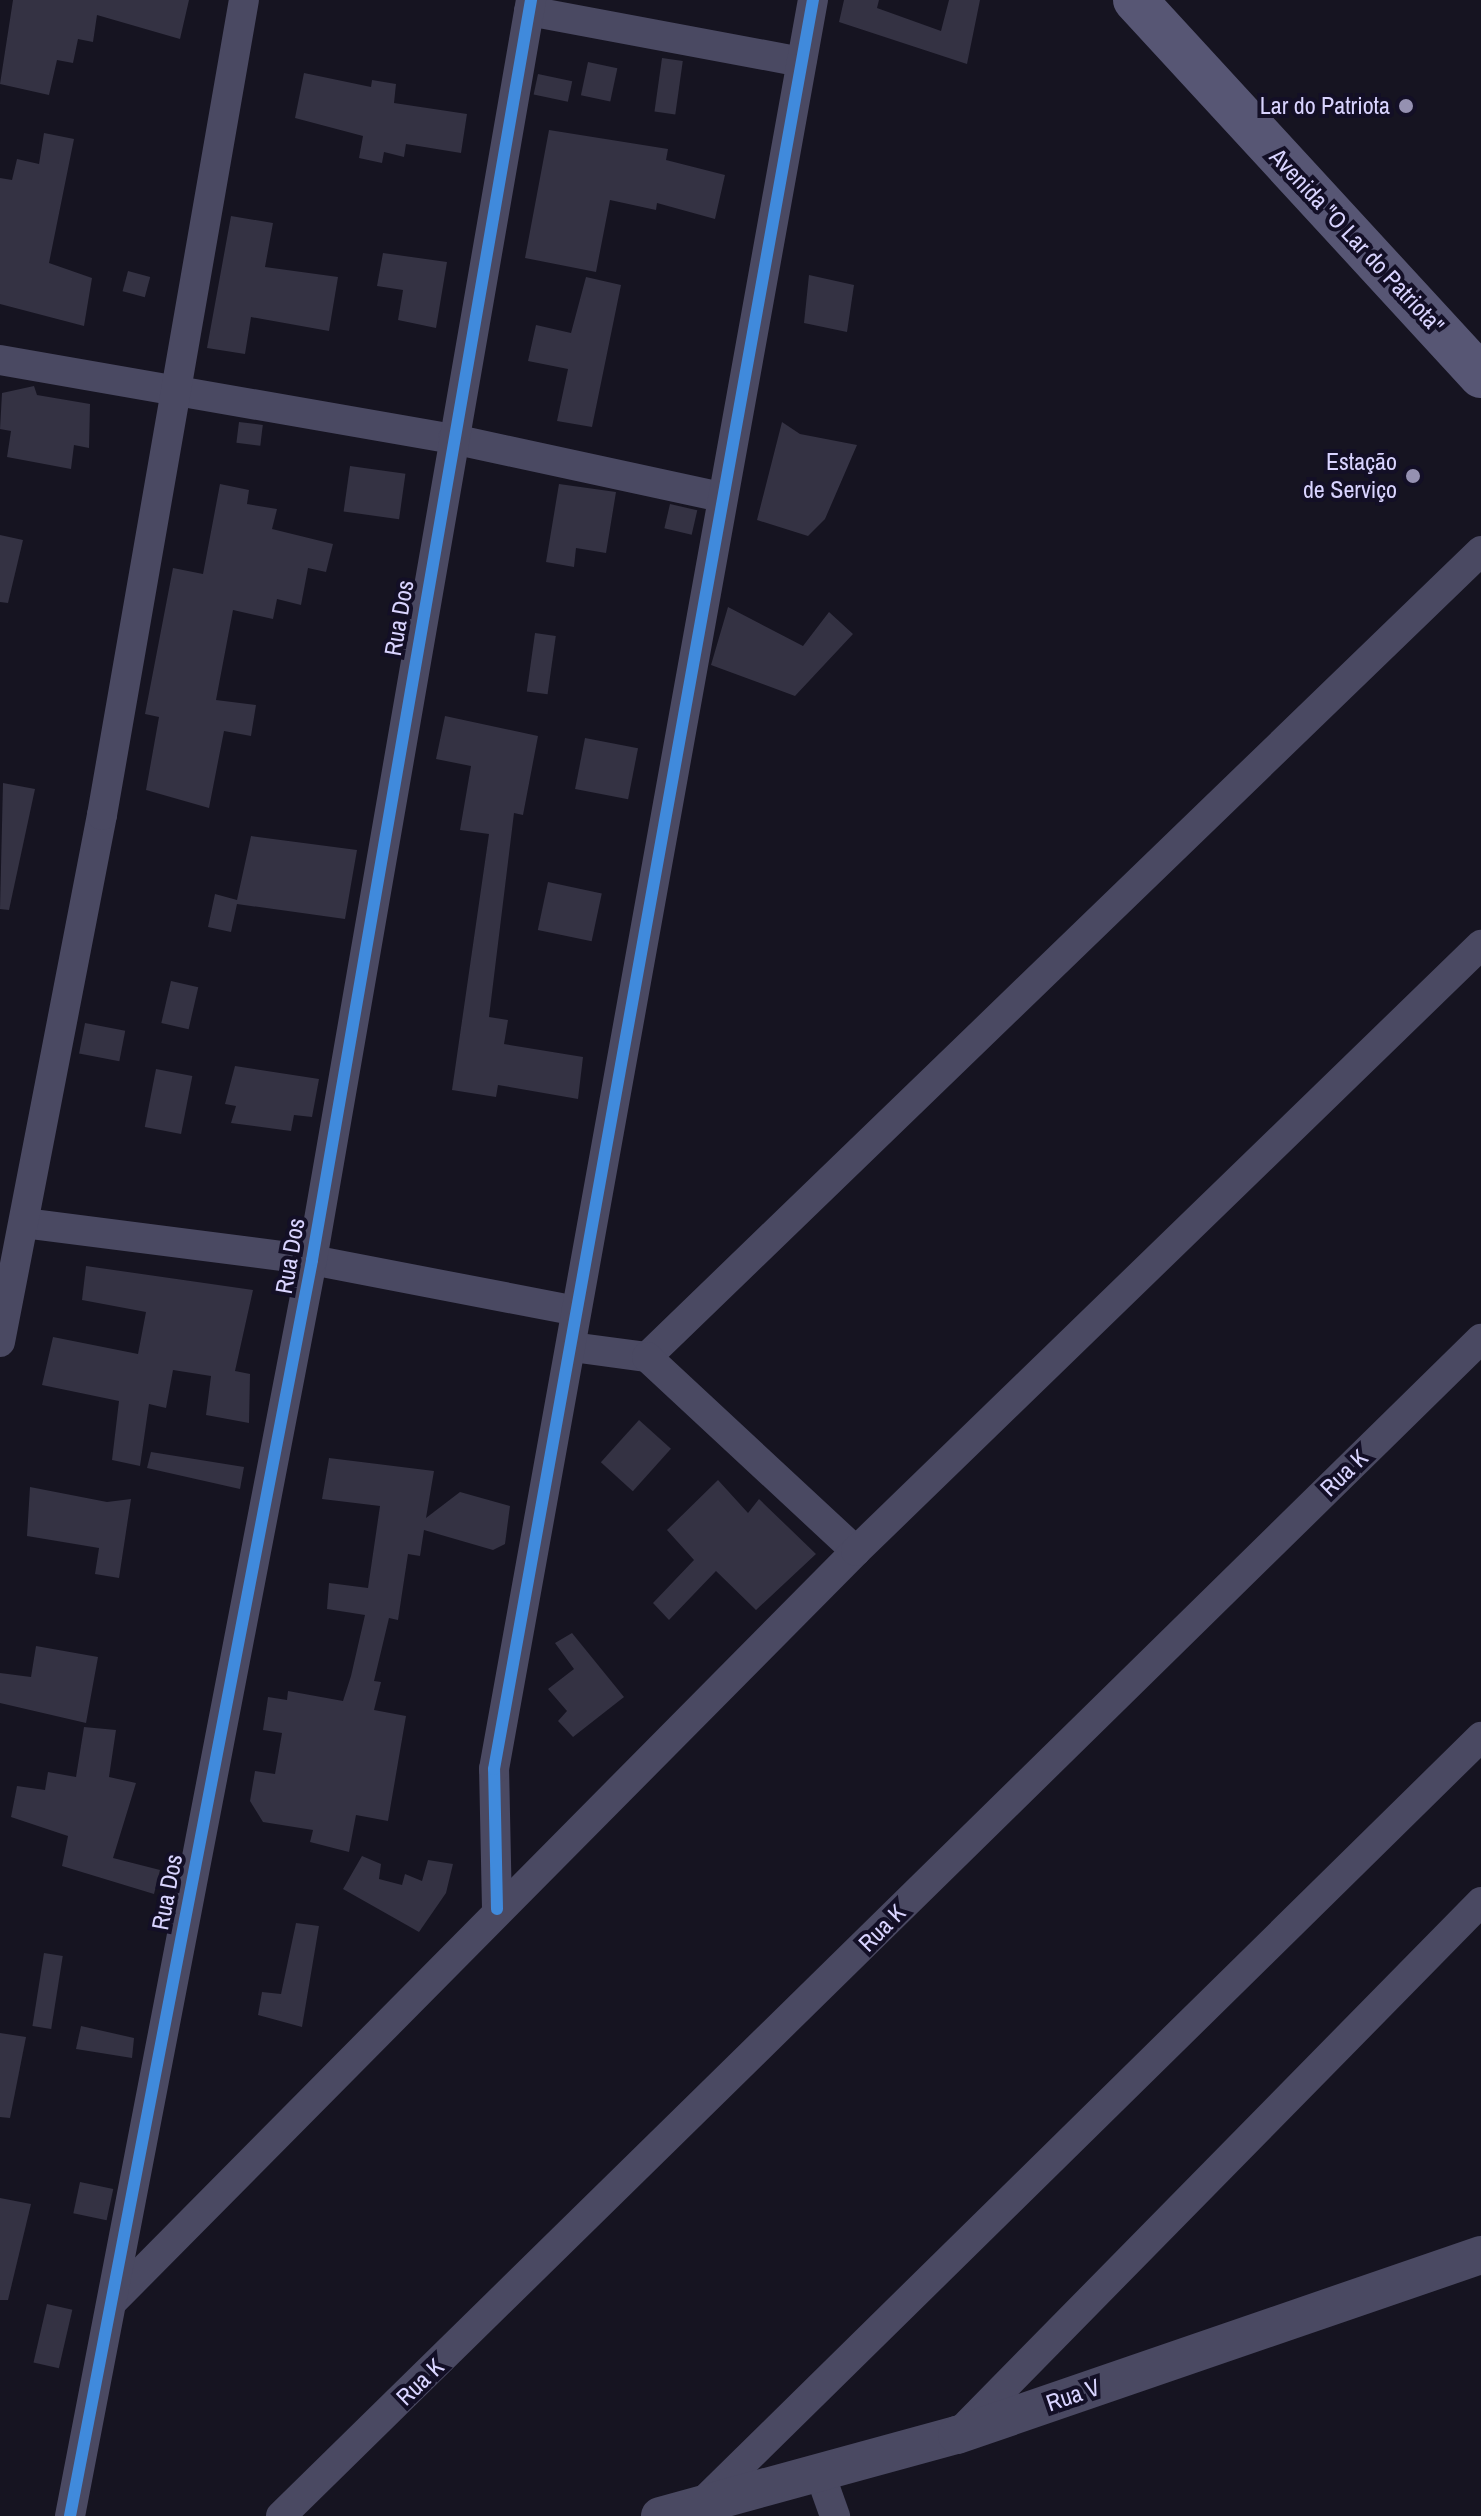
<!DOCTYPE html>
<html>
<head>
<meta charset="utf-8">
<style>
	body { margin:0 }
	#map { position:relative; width:1481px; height:2516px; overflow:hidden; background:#161421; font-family:"Archivo Narrow",sans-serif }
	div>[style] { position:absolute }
	.building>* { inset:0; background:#343243; transform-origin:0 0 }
	.minor>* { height:30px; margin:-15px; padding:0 15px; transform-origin:15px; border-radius:15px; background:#4a4962 }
	.tertiary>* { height:38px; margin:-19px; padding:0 19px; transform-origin:19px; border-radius:19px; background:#4a4962 }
	.secondary>* { height:44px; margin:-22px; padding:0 22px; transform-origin:22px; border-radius:22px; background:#575674 }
	.cycleway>* { height:12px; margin:-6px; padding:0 6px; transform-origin:6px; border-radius:6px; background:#408adc }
	.dots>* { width:22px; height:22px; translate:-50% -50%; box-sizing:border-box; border:4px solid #130f26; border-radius:50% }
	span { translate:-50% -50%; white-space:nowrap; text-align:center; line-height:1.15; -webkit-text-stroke:8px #130f26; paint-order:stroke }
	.poi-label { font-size:24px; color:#d9d4ff }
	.right { translate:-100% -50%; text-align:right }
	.street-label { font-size:24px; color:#d9d4ff }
</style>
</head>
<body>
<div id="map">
	<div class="building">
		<i style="clip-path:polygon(13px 0,189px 0,180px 39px,97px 15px,93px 42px,78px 39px,73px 63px,57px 60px,49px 95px,0 84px)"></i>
		<i style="clip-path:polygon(844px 0,879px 0,877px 8px,941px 31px,949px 0,980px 0,967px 64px,839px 22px)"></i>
		<i style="left:662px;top:58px;width:21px;height:54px;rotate:8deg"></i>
		<i style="left:588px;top:62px;width:30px;height:34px;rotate:12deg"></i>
		<i style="clip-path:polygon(304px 73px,371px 87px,372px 80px,396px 84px,394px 103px,467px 114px,461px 153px,406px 144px,404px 157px,384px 152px,382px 163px,359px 158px,363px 136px,295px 118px)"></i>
		<i style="left:538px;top:74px;width:35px;height:21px;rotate:12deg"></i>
		<i style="clip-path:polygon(549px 130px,668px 149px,666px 160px,725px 175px,715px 219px,657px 203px,656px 210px,610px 200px,596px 272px,525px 258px)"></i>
		<i style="clip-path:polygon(44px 133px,74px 139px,49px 263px,92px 278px,84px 326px,0 304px,0 178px,12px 180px,17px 159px,39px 164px)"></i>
		<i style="clip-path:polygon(231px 216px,273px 223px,265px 267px,338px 277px,329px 331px,251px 317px,245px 354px,207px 348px)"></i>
		<i style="clip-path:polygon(383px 253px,447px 262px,436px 328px,398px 320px,403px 290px,377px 286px)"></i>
		<i style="left:128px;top:271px;width:23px;height:21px;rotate:15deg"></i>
		<i style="clip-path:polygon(809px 275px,854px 285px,847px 332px,804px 323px)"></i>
		<i style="clip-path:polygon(586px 277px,621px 285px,592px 427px,557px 421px,568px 369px,528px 361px,536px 325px,571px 333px)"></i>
		<i style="clip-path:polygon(34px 386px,37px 395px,90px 404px,89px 448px,74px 445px,71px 469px,7px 457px,11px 431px,0 429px,2px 393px)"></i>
		<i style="left:239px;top:422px;width:24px;height:21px;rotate:7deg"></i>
		<i style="clip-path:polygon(782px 422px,800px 434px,857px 445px,825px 519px,808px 536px,757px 520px)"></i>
		<i style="left:350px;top:466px;width:56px;height:46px;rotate:8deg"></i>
		<i style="clip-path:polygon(220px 484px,249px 490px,247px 504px,277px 509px,272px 529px,333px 544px,326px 572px,308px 568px,301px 605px,277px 599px,273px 619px,233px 610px,216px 700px,256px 705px,251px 736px,224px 731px,209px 808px,146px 790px,159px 717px,145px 714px,173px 568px,203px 574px)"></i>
		<i style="clip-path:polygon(559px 484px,616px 492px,606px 553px,576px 548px,574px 567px,546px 562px)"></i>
		<i style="left:670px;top:504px;width:28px;height:25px;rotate:13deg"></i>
		<i style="clip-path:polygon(0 535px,23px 540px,8px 603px,0 602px)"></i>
		<i style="clip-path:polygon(728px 607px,803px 646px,829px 612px,853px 634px,795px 696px,711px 665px)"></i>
		<i style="left:535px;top:633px;width:21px;height:59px;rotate:8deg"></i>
		<i style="clip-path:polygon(445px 716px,538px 736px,523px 815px,514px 813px,489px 1017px,508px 1020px,504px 1044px,583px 1057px,578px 1099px,498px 1085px,496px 1097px,452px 1090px,489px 834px,460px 830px,471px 766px,436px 759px)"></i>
		<i style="left:585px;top:738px;width:54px;height:52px;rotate:11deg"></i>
		<i style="clip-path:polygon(3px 783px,35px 789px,9px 910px,0 909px)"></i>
		<i style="clip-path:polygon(251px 836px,357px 850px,345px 919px,237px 904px,231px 932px,208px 927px,215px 894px,237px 900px)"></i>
		<i style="left:548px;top:882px;width:55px;height:49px;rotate:12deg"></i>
		<i style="left:171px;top:981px;width:28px;height:43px;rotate:13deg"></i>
		<i style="left:85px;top:1023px;width:41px;height:31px;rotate:11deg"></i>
		<i style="clip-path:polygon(235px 1066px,319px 1079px,312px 1117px,294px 1115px,291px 1131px,231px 1123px,236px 1106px,225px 1104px)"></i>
		<i style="left:156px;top:1069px;width:37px;height:59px;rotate:11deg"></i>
		<i style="clip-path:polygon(86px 1266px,253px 1290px,235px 1371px,250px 1374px,249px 1423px,206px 1415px,211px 1376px,173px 1370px,166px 1408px,149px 1404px,140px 1466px,112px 1460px,119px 1401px,42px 1385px,53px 1337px,138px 1354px,146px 1312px,82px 1300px)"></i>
		<i style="left:639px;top:1420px;width:43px;height:57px;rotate:42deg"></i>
		<i style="clip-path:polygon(151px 1452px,244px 1467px,240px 1489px,147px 1468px)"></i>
		<i style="clip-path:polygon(329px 1458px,434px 1471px,426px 1518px,460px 1492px,510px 1506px,505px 1544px,493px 1550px,424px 1530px,420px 1556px,408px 1554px,398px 1620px,389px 1618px,374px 1681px,381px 1682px,374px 1710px,406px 1716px,388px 1821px,356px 1815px,349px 1852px,310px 1842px,313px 1830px,263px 1822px,250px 1801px,255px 1771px,275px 1774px,282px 1733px,263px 1730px,268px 1697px,287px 1700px,288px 1691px,343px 1701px,351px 1676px,365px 1615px,327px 1609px,329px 1583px,368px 1588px,380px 1506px,322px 1499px)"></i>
		<i style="clip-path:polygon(718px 1480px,748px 1513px,759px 1499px,816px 1554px,756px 1610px,716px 1571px,669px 1620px,653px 1603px,694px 1560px,667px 1530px)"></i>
		<i style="clip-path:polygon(30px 1487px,107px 1502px,131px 1499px,119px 1578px,95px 1574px,99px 1548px,27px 1536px)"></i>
		<i style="clip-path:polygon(572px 1633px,624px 1697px,573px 1737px,558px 1721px,567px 1711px,548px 1689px,574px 1669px,555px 1643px)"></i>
		<i style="clip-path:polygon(36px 1646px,98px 1657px,86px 1723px,0 1703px,0 1673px,31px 1677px)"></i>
		<i style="clip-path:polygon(84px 1727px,116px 1730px,109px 1777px,136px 1783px,113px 1858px,160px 1870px,154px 1894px,62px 1866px,68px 1836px,11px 1817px,17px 1786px,45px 1790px,48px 1772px,76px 1777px)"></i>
		<i style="clip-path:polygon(362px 1856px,381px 1864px,379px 1879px,402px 1885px,405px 1874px,422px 1881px,428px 1860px,453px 1864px,446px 1893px,419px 1932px,343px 1889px)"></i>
		<i style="clip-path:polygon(296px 1923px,319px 1926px,302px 2027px,258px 2015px,262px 1992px,281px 1994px)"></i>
		<i style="left:44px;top:1953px;width:19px;height:74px;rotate:9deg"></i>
		<i style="clip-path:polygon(81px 2026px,134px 2038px,132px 2058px,76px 2049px)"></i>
		<i style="clip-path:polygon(0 2033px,26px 2037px,10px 2118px,0 2117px)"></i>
		<i style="left:80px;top:2182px;width:34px;height:32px;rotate:12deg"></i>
		<i style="clip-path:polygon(0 2198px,31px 2204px,8px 2300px,0 2300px)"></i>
		<i style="left:47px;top:2304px;width:26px;height:60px;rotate:13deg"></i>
	</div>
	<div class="minor">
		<i style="left:529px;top:11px;width:277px;rotate:10.6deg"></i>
		<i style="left:0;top:360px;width:460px;rotate:9.9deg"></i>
		<i style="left:453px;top:439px;width:275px;rotate:12.2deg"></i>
		<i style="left:24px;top:1223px;width:290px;rotate:7.3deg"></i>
		<i style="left:312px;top:1260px;width:269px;rotate:10.9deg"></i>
		<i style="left:0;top:1342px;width:537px;rotate:-79.05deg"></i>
		<i style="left:102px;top:815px;width:827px;rotate:-80.12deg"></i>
		<i style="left:572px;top:1347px;width:76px;rotate:7.6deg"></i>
		<i style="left:647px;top:1357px;width:1160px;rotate:-44.02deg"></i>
		<i style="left:647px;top:1357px;width:285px;rotate:42.9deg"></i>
		<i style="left:497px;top:1909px;width:140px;rotate:-91.2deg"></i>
		<i style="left:494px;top:1769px;width:1798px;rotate:-79.78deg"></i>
		<i style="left:112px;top:2302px;width:1057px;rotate:-45.27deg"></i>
		<i style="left:856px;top:1551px;width:871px;rotate:-44.12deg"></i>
		<i style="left:958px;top:2434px;width:746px;rotate:-45.49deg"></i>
		<i style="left:819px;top:2471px;width:48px;rotate:70.4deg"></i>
		<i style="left:704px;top:2501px;width:1090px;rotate:-44.52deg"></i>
		<i style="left:70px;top:2516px;width:1279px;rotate:-79.09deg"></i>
		<i style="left:312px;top:1260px;width:1279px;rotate:-80.14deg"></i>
		<i style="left:281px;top:2516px;width:1681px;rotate:-44.45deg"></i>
	</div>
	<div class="tertiary">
		<i style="left:660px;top:2516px;width:308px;rotate:-15.3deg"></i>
		<i style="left:957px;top:2435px;width:554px;rotate:-18.96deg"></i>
	</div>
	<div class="secondary">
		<i style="left:1135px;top:0;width:511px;rotate:47.38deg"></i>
	</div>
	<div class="cycleway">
		<i style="left:497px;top:1909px;width:140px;rotate:-91.2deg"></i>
		<i style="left:494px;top:1769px;width:1798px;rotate:-79.78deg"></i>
		<i style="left:70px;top:2516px;width:1279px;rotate:-79.09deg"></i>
		<i style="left:312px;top:1260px;width:1279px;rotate:-80.14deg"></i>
	</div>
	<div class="dots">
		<i style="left:1406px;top:106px;background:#9591b1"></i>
		<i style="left:1413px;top:476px;background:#9591b1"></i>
	</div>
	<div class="poi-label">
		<span class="right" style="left:1390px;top:106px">Lar do Patriota</span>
		<span class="right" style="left:1397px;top:476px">Estação<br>de Serviço</span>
	</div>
	<div class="street-label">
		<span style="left:1357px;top:241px;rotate:47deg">Avenida "O Lar do Patriota"</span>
		<span style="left:399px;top:618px;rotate:-80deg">Rua Dos</span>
		<span style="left:290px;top:1256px;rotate:-80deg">Rua Dos</span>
		<span style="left:1344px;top:1473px;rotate:-44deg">Rua K</span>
		<span style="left:167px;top:1892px;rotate:-79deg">Rua Dos</span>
		<span style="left:882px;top:1928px;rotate:-45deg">Rua K</span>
		<span style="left:420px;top:2382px;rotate:-44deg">Rua K</span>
		<span style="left:1073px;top:2395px;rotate:-19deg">Rua V</span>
	</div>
</div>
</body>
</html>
